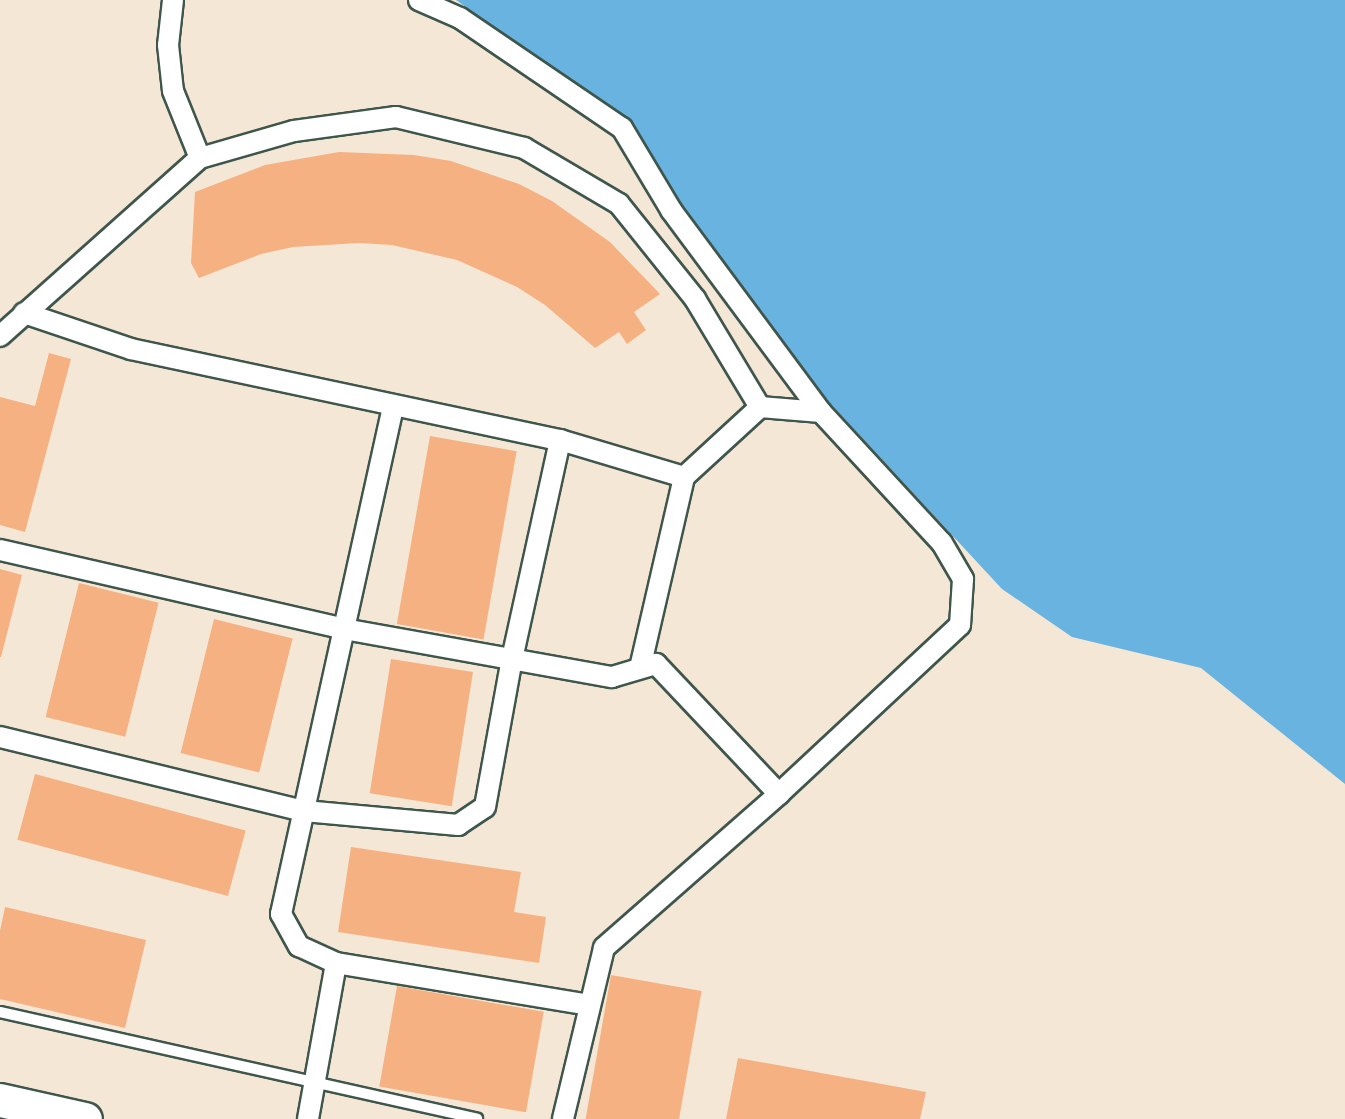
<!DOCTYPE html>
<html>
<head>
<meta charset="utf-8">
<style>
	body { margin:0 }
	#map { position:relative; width:1345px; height:1119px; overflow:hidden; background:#f4e7d5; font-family:Mynerve,sans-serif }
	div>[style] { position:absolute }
	.water>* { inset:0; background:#68b3e0 }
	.building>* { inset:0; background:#f6b183; transform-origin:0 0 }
	.roads { filter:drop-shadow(2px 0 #3f564c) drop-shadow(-2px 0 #3f564c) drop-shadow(0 2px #3f564c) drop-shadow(0 -2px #3f564c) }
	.service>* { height:10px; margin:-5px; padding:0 5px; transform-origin:5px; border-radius:5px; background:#fff }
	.minor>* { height:20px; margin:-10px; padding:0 10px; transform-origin:10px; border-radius:10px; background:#fff }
	.trunk>* { height:33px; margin:-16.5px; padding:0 16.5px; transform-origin:16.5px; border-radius:16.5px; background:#fff }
	span { translate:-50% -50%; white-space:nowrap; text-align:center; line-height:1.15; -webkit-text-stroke:5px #f6f6f2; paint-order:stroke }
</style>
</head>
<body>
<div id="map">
	<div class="water">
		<i style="clip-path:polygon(456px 0,1345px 0,1345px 784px,1201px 668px,1072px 637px,1002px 589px,801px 372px,622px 120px)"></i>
	</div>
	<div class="building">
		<i style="clip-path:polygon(339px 152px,414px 155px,451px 161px,519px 184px,552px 201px,610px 242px,660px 294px,634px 312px,646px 330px,627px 344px,619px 332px,595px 348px,545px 305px,517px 287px,457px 260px,392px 245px,359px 243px,293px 247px,261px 254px,199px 278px,191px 263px,195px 192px,265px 165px)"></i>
		<i style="clip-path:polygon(49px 353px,71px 359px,25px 532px,0 525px,0 397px,35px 406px)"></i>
		<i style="left:430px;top:436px;width:88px;height:191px;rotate:10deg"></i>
		<i style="clip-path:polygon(0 569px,22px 575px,1px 657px,0 657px)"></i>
		<i style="left:79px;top:583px;width:82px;height:138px;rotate:14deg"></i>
		<i style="left:214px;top:619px;width:81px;height:138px;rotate:14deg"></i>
		<i style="left:391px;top:659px;width:83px;height:136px;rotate:9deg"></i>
		<i style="left:35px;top:774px;width:218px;height:68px;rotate:15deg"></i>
		<i style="clip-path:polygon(351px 847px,521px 872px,514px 912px,546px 917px,539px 963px,338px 932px)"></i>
		<i style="clip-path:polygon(5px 907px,146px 940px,125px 1028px,0 999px,0 931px)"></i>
		<i style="left:611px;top:975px;width:92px;height:147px;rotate:10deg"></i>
		<i style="left:397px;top:986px;width:149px;height:102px;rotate:10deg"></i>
		<i style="clip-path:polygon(738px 1058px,926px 1092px,920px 1119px,726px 1119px)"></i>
	</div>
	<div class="roads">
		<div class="service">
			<i style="left:0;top:1012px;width:489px;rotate:12.6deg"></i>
		</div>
		<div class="minor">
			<i style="left:173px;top:0;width:45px;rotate:96.3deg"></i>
			<i style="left:168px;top:45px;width:46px;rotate:83.8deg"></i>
			<i style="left:173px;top:91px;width:72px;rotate:68.1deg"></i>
			<i style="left:419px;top:0;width:45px;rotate:23.7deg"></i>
			<i style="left:460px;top:18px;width:196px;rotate:34.2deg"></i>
			<i style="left:622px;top:128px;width:96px;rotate:59.1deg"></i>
			<i style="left:671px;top:210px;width:252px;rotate:53.4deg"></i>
			<i style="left:821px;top:412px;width:178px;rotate:47.3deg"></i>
			<i style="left:942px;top:543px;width:42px;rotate:59.7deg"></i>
			<i style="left:963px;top:579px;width:46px;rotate:93.7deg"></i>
			<i style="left:960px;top:625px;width:248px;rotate:137deg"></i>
			<i style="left:779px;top:794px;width:233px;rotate:138.7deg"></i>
			<i style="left:604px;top:948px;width:176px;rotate:103.5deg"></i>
			<i style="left:24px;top:313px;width:113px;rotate:18.6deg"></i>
			<i style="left:131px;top:349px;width:439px;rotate:12deg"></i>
			<i style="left:560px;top:440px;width:129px;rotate:16.6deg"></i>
			<i style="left:684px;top:477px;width:103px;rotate:-42.6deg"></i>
			<i style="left:760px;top:407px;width:61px;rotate:4.7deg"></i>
			<i style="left:0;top:336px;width:268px;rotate:-41.7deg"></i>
			<i style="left:200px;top:158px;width:98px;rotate:-16deg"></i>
			<i style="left:294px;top:131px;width:103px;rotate:-7.8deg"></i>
			<i style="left:396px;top:117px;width:132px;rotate:13.6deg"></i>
			<i style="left:524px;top:148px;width:110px;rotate:30.5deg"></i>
			<i style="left:619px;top:204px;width:122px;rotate:51.3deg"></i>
			<i style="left:695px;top:299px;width:126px;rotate:59deg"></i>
			<i style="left:393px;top:407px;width:519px;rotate:102.46deg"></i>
			<i style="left:281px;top:914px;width:37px;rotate:61deg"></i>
			<i style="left:299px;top:946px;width:41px;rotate:24.7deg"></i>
			<i style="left:336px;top:963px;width:257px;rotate:9.4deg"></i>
			<i style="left:0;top:550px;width:353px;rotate:12.9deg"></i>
			<i style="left:344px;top:629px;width:272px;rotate:10.2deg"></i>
			<i style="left:612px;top:677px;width:46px;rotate:-16.5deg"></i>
			<i style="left:656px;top:664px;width:179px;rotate:46.6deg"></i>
			<i style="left:640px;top:668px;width:196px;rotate:-77deg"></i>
			<i style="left:0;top:737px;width:313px;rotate:13.7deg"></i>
			<i style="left:304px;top:811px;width:155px;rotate:5.2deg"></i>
			<i style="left:458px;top:825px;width:32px;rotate:-34deg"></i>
			<i style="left:485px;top:807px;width:150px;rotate:-79.7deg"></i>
			<i style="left:512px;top:659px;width:224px;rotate:-77.6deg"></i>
			<i style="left:308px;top:1119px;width:158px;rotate:-79.8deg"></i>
		</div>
		<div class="trunk">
			<i style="left:0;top:1100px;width:87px;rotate:12.6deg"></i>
		</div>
	</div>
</div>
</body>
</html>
